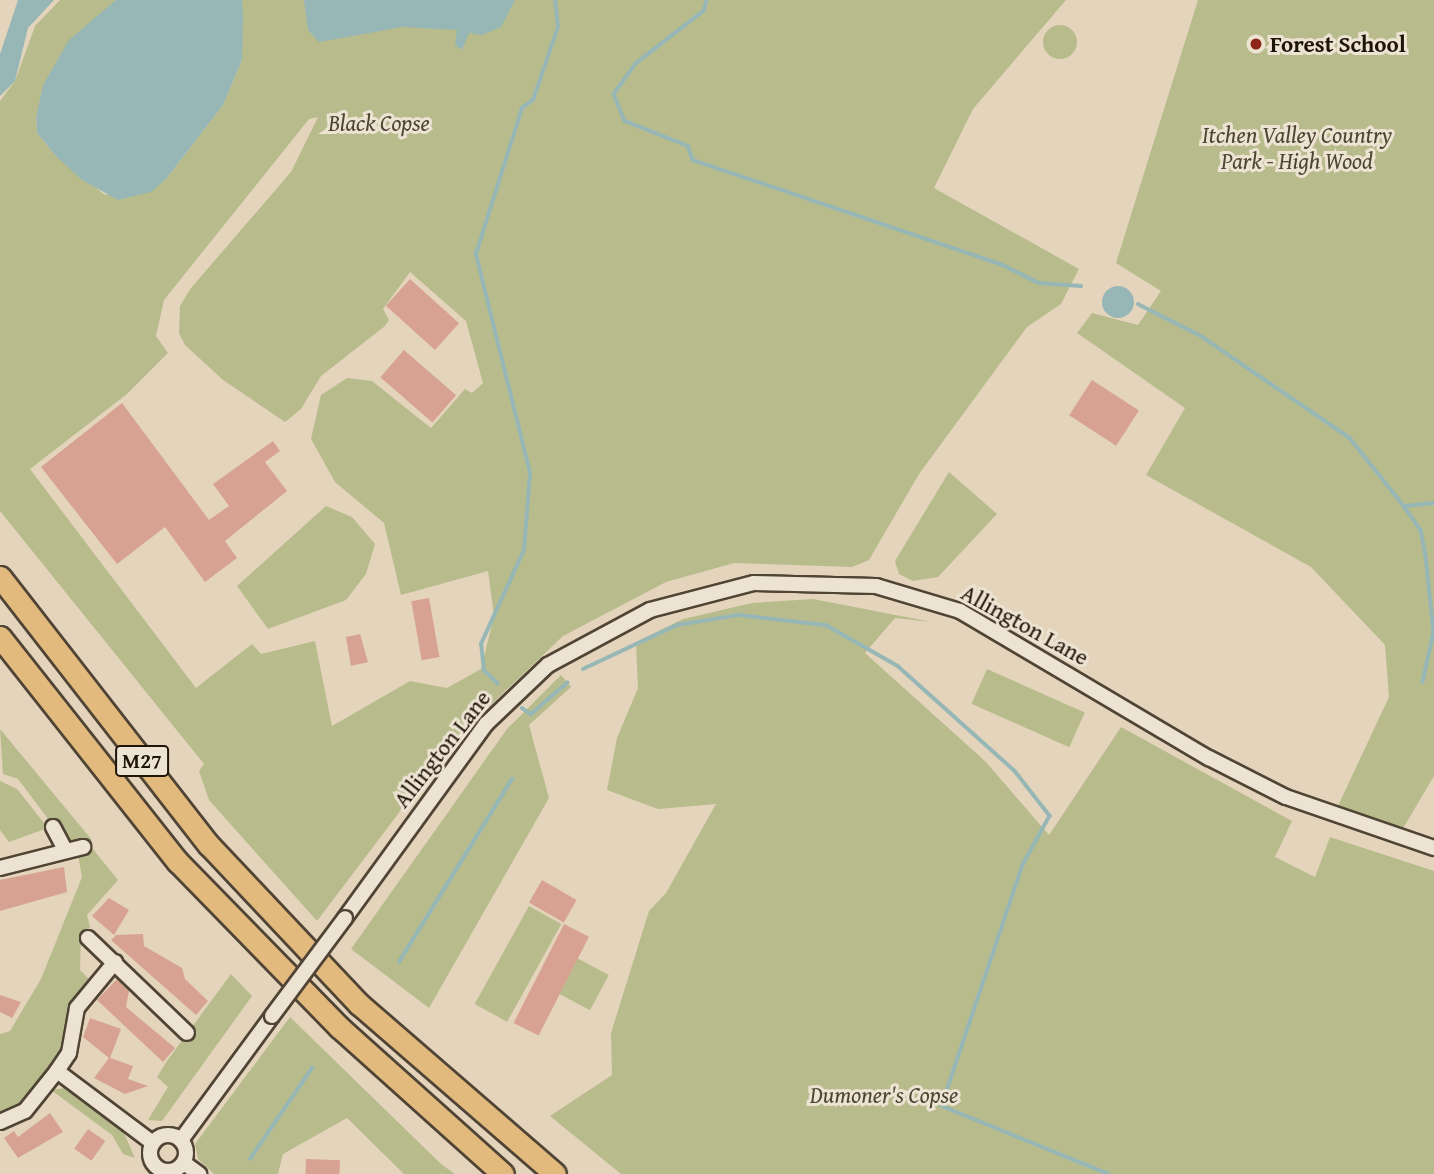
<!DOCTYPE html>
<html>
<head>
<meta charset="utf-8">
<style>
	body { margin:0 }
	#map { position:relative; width:1434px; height:1174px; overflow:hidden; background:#e3d4bb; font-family:"Gentium Book Plus",serif }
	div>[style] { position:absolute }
	.green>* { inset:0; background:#b8bc8d; transform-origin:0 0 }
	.round { border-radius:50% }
	.water>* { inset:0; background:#96b7b6 }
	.stream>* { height:3.5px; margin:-1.75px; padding:0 1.75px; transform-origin:1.75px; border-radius:1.75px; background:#96b7b6 }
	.building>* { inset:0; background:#d8a293; transform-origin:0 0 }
	.roads { filter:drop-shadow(2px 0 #504435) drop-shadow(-2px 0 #504435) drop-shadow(0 2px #504435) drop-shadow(0 -2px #504435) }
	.minor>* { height:14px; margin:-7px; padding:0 7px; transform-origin:7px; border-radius:7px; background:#ede3d3 }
	.minor>.ring { margin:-7px; padding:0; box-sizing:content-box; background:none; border:14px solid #ede3d3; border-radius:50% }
	.highway>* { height:21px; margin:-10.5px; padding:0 10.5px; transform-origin:10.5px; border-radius:10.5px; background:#e2ba7e }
	.bridges { filter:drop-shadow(2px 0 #504435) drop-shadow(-2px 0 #504435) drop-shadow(0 2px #504435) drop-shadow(0 -2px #504435) }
	.minor-bridge>* { height:14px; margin:-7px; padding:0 7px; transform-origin:7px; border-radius:7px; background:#ede3d3 }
	.dots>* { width:19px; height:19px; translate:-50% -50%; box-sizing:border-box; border:4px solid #ede3d3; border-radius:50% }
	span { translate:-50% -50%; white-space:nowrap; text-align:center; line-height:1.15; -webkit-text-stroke:6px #ede3d3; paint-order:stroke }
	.shield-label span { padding:2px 5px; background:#ede3d3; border:2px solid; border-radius:5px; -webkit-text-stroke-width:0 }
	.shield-label { font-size:21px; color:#1f1408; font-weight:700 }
	.poi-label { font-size:23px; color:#1f1408; font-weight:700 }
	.left { translate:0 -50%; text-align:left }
	.park-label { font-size:23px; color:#4d4630; font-style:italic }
	.street-label { font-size:23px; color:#1f1408 }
</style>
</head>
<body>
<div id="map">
	<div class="green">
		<i style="clip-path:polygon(evenodd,60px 0,116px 0,36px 118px,37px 133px,56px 156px,105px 195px,166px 179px,223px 105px,242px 60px,242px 0,1066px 0,973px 109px,934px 188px,1079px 269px,1061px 304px,1027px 327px,919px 474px,869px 560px,852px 567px,734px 563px,666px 582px,563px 636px,456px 738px,431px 753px,426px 777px,317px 921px,209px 800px,199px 771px,204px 764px,0 511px,0 101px,15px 81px,35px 26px,60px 0,318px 117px,291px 172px,191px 288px,180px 306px,179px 333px,185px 345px,223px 380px,285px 422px,301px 409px,321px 376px,385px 326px,389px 320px,383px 309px,410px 272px,466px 321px,483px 383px,472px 393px,465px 389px,431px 428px,372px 381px,347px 378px,321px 395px,311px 439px,335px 482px,384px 523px,401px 595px,488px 571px,494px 616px,481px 669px,447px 688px,410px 681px,332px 726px,315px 641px,261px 654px,252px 644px,196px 688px,30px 469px,127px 394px,168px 353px,156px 336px,164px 300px,309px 119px,318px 117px)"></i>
		<i style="clip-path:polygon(1198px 0,1434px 0,1434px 776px,1402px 830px,1337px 808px,1389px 697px,1385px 645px,1311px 567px,1146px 475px,1185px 408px,1077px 333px,1092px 313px,1138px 325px,1161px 291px,1116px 263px)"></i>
		<i class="round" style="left:1043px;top:25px;width:34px;height:34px"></i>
		<i style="clip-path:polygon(949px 472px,997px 514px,938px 577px,913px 581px,899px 574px,895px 561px)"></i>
		<i style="clip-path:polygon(326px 506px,352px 517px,375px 544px,366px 574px,346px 600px,268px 629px,237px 586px)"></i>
		<i style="clip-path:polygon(813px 599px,932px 622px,895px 618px,865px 653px,985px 761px,1049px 835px,1121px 727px,1292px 821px,1275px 857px,1315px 877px,1330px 837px,1434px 871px,1434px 1174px,621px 1174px,550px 1116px,612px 1075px,611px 1033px,649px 911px,666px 893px,716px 804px,658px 809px,607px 790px,617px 738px,638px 688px,636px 642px,683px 619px,752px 603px)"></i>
		<i style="left:987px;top:669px;width:107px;height:38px;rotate:24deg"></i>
		<i style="clip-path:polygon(561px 675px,571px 687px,529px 725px,549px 798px,429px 1008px,351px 949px,507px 729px)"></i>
		<i style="clip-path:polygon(0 729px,72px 816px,92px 840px,67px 844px,18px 779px,3px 774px)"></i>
		<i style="clip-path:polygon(0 781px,17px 789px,48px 828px,9px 842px,0 830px)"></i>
		<i style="clip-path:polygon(92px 848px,118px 880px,87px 915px,90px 927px,81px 938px,80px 970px,91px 981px,72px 1007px,65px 1050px,24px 1106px,0 1116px,0 1034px,10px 1031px,41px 979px,82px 877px,78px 855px)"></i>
		<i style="left:529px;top:906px;width:37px;height:112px;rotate:29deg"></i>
		<i style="left:577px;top:958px;width:36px;height:40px;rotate:28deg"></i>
		<i style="clip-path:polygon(231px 974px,252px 996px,162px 1121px,148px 1120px,168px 1087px,157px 1077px,167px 1061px)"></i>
		<i style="clip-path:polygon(290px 1017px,441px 1164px,455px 1174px,404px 1174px,347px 1118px,283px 1154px,278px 1174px,214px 1174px,198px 1159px,195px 1144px)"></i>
		<i style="clip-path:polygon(64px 1088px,123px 1131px,135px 1158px,123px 1154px,112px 1135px,51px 1090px)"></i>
	</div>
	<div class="water">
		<i style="clip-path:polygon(18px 0,54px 0,28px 28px,15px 81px,0 96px,0 54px)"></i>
		<i style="clip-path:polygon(116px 0,242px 0,243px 15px,242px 60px,223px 105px,166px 179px,151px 192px,118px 200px,82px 180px,56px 156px,37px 133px,36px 118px,43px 85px,69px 40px)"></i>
		<i style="clip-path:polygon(304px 0,515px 0,501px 27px,482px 35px,469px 33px,462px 50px,455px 45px,457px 30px,403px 27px,319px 42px,308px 30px)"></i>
		<i class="round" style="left:1102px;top:286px;width:32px;height:32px"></i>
	</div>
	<div class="stream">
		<i style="left:707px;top:0;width:11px;rotate:105deg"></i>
		<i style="left:704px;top:11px;width:86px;rotate:142.1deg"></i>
		<i style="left:636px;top:64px;width:37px;rotate:126deg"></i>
		<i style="left:614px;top:94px;width:29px;rotate:68deg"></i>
		<i style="left:625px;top:121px;width:68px;rotate:21.6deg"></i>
		<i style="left:688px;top:146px;width:15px;rotate:70deg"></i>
		<i style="left:693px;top:160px;width:327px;rotate:18.7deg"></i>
		<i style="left:1003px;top:265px;width:40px;rotate:26.6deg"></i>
		<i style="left:1039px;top:283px;width:42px;rotate:4.1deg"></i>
		<i style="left:1138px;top:304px;width:71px;rotate:26.9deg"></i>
		<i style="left:1201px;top:336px;width:181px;rotate:34.4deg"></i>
		<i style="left:1350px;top:438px;width:87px;rotate:51.5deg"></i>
		<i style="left:1404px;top:506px;width:29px;rotate:55deg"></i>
		<i style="left:1421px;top:530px;width:26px;rotate:79deg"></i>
		<i style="left:1426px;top:556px;width:76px;rotate:84deg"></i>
		<i style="left:1434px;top:632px;width:51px;rotate:102.4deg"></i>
		<i style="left:1405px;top:506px;width:29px;rotate:-6deg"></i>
		<i style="left:583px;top:669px;width:104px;rotate:-25.1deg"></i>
		<i style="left:677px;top:625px;width:63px;rotate:-9.2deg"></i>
		<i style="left:739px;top:615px;width:88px;rotate:6.6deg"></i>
		<i style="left:826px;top:625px;width:83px;rotate:29.7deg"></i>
		<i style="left:898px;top:666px;width:157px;rotate:41.9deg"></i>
		<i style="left:1015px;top:771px;width:57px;rotate:52.1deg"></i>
		<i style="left:1050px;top:816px;width:56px;rotate:118.9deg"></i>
		<i style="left:1023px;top:865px;width:254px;rotate:108.6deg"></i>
		<i style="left:942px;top:1106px;width:180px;rotate:22.2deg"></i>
		<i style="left:498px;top:684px;width:19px;rotate:-137deg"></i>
		<i style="left:484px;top:671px;width:27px;rotate:-96deg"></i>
		<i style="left:481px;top:644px;width:103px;rotate:-65.4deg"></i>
		<i style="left:524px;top:550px;width:77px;rotate:-85.5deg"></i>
		<i style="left:530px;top:473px;width:226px;rotate:-103.9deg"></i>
		<i style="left:476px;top:254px;width:153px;rotate:-72.5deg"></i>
		<i style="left:522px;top:108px;width:14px;rotate:-36deg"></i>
		<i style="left:533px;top:100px;width:77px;rotate:-71.1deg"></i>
		<i style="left:558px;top:27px;width:27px;rotate:-96deg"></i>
		<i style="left:522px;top:708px;width:11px;rotate:34deg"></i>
		<i style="left:531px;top:714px;width:48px;rotate:-40.7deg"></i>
		<i style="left:399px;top:962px;width:215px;rotate:-58.3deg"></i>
		<i style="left:250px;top:1159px;width:110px;rotate:-55.7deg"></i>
	</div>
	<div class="building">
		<i style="left:410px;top:279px;width:66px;height:36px;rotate:42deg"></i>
		<i style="left:404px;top:350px;width:69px;height:36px;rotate:41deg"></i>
		<i style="left:1092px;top:380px;width:56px;height:42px;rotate:33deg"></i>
		<i style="clip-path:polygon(122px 403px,209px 520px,229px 506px,213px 484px,273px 441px,280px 451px,265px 462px,287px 491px,225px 541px,237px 558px,205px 582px,165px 527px,117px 564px,41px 467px)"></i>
		<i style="left:429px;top:598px;width:60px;height:18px;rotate:80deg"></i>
		<i style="clip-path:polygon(360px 634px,368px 662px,351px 666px,346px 637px)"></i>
		<i style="clip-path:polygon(64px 867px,67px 892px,0 911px,0 880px)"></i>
		<i style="left:542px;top:880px;width:40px;height:26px;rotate:30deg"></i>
		<i style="clip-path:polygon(109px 898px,129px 910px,114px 935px,92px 916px)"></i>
		<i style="left:564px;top:924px;width:28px;height:111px;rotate:27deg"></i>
		<i style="clip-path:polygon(143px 934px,144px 946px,182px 968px,185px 979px,208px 1001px,196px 1015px,111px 940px,116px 935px)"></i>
		<i style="clip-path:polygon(117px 979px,129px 991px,126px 1007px,175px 1048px,163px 1062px,97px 1000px)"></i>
		<i style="clip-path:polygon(0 995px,21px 1002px,12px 1018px,0 1012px)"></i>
		<i style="clip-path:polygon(90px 1018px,121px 1029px,110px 1058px,133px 1066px,128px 1079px,148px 1086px,125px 1094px,94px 1078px,109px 1058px,83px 1037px)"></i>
		<i style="clip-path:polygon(50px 1113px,63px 1132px,18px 1158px,4px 1138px,14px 1131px,18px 1137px)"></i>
		<i style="left:88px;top:1129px;width:21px;height:24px;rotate:35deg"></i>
		<i style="left:306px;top:1159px;width:34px;height:15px;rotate:2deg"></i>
	</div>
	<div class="roads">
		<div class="minor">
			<i style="left:53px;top:827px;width:27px;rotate:62deg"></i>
			<i style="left:0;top:868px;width:86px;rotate:-14.2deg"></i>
			<i style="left:345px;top:918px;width:240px;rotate:-54deg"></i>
			<i style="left:486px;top:724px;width:86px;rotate:-43.6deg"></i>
			<i style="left:548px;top:665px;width:116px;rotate:-28.3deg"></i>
			<i style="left:650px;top:610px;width:107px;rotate:-14.6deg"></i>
			<i style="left:754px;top:583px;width:122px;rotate:1.4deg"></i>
			<i style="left:876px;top:586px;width:88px;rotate:16.6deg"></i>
			<i style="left:960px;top:611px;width:289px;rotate:30.6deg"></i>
			<i style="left:1209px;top:758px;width:86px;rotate:26.9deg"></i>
			<i style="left:1286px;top:797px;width:157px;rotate:19deg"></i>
			<i style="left:88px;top:938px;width:137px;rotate:43.8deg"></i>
			<i style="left:115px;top:962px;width:60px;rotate:129.6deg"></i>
			<i style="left:77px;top:1008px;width:46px;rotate:100.1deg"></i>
			<i style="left:69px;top:1053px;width:22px;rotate:124deg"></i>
			<i style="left:57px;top:1071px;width:120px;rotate:36.9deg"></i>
			<i style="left:0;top:1122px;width:27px;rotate:-24deg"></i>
			<i style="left:25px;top:1111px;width:51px;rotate:-51.3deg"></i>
			<i class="ring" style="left:150px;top:1135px;width:22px;height:22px"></i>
			<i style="left:181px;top:1140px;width:154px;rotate:-53.7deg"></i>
			<i style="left:184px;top:1163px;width:19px;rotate:36deg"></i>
		</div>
		<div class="highway">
			<i style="left:0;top:577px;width:340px;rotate:52.1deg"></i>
			<i style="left:209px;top:845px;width:219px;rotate:46.7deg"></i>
			<i style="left:359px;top:1004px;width:259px;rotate:40.9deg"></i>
			<i style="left:0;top:637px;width:287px;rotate:51.7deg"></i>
			<i style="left:178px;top:862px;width:231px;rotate:45.7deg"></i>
			<i style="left:339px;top:1027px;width:220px;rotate:41.9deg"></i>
		</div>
	</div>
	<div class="bridges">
		<div class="minor-bridge">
			<i style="left:272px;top:1016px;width:122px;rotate:-53.3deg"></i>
		</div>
	</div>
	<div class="dots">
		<i style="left:1256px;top:44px;background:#8f2418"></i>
	</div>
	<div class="shield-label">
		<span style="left:142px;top:761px">M27</span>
	</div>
	<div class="poi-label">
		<span class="left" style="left:1270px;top:44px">Forest School</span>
	</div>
	<div class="park-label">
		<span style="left:379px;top:123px">Black Copse</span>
		<span style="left:1297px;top:148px">Itchen Valley Country<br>Park - High Wood</span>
		<span style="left:884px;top:1095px">Dumoner's Copse</span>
	</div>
	<div class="street-label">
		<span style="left:1025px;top:625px;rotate:29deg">Allington Lane</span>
		<span style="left:442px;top:749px;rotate:-52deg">Allington Lane</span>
	</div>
</div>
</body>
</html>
